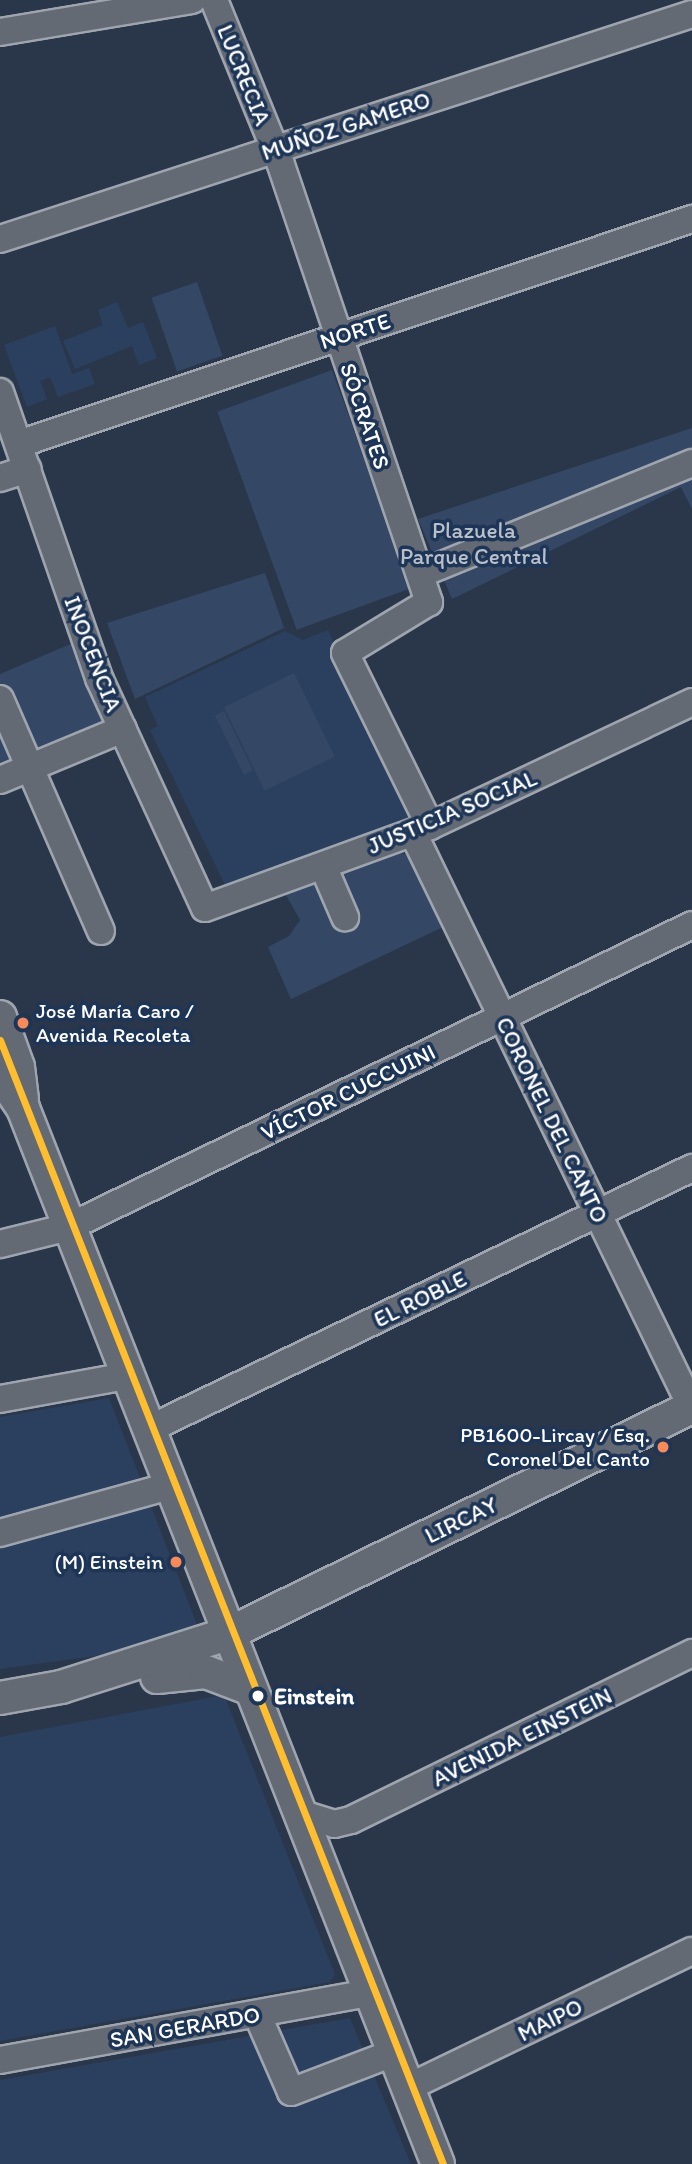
<!DOCTYPE html>
<html>
<head>
<meta charset="utf-8">
<style>
	body { margin:0 }
	#map { position:relative; width:692px; height:2164px; overflow:hidden; background:#2a374a; font-family:Itim,sans-serif }
	div>[style] { position:absolute }
	.built>* { inset:0; background:#2a405e }
	.green>* { inset:0; background:#344865; transform-origin:0 0 }
	.roads { filter:drop-shadow(2px 0 #9fa5ae) drop-shadow(-2px 0 #9fa5ae) drop-shadow(0 2px #9fa5ae) drop-shadow(0 -2px #9fa5ae) }
	.minor>* { height:26px; margin:-13px; padding:0 13px; transform-origin:13px; border-radius:13px; background:#636a74 }
	.major>* { height:32px; margin:-16px; padding:0 16px; transform-origin:16px; border-radius:16px; background:#636a74 }
	.metro-1>* { height:7px; margin:-3.5px; padding:0 3.5px; transform-origin:3.5px; border-radius:3.5px; background:#ffbe2e }
	.dots>* { width:19px; height:19px; translate:-50% -50%; box-sizing:border-box; border:4px solid #1d3557; border-radius:50% }
	span { translate:-50% -50%; white-space:nowrap; text-align:center; line-height:1.15; -webkit-text-stroke:7px #1d3557; paint-order:stroke }
	.bus-label { font-size:21px; color:#fff }
	.left { translate:0 -50%; text-align:left }
	.right { translate:-100% -50%; text-align:right }
	.street-label { font-size:23px; color:#fff }
	.park-label { font-size:23px; color:#b9c0ca }
	.stop-label { font-size:23px; color:#fff; font-weight:700 }
</style>
</head>
<body>
<div id="map">
	<div class="built">
		<i style="clip-path:polygon(117px 302px,128px 328px,143px 322px,157px 358px,139px 365px,132px 346px,75px 369px,63px 341px,103px 325px,98px 310px)"></i>
		<i style="clip-path:polygon(55px 326px,72px 374px,89px 368px,95px 384px,58px 397px,50px 377px,40px 381px,47px 399px,27px 407px,4px 345px)"></i>
		<i style="clip-path:polygon(328px 630px,414px 809px,411px 819px,225px 885px,150px 730px,158px 726px,145px 697px,285px 631px,303px 640px)"></i>
		<i style="clip-path:polygon(109px 1398px,199px 1630px,132px 1651px,0 1669px,0 1417px)"></i>
		<i style="clip-path:polygon(224px 1695px,335px 1974px,330px 1982px,0 2041px,0 1737px)"></i>
		<i style="clip-path:polygon(350px 2018px,411px 2164px,0 2164px,0 2080px)"></i>
	</div>
	<div class="green">
		<i style="left:197px;top:282px;width:78px;height:48px;rotate:71deg"></i>
		<i style="left:332px;top:370px;width:232px;height:122px;rotate:70deg"></i>
		<i style="clip-path:polygon(692px 428px,692px 509px,681px 487px,452px 599px,418px 519px)"></i>
		<i style="clip-path:polygon(265px 573px,284px 628px,135px 699px,107px 623px)"></i>
		<i style="clip-path:polygon(73px 643px,105px 724px,0 770px,0 674px)"></i>
		<i style="left:294px;top:673px;width:93px;height:78px;rotate:64deg"></i>
		<i style="left:224px;top:711px;width:66px;height:10px;rotate:64deg"></i>
		<i style="clip-path:polygon(395px 852px,409px 855px,443px 927px,291px 999px,268px 947px,289px 936px,300px 920px,286px 895px)"></i>
	</div>
	<div class="roads">
		<div class="minor">
			<i style="left:214px;top:0;width:175px;rotate:67.8deg"></i>
			<i style="left:280px;top:162px;width:465px;rotate:71.3deg"></i>
			<i style="left:429px;top:602px;width:98px;rotate:148.7deg"></i>
			<i style="left:345px;top:653px;width:193px;rotate:63.8deg"></i>
			<i style="left:0;top:32px;width:195px;rotate:-9.5deg"></i>
			<i style="left:0;top:239px;width:728px;rotate:-18.01deg"></i>
			<i style="left:0;top:392px;width:303px;rotate:70.9deg"></i>
			<i style="left:99px;top:678px;width:253px;rotate:65.3deg"></i>
			<i style="left:205px;top:908px;width:239px;rotate:-20deg"></i>
			<i style="left:430px;top:826px;width:290px;rotate:-25.3deg"></i>
			<i style="left:19px;top:444px;width:710px;rotate:-18.49deg"></i>
			<i style="left:0;top:478px;width:29px;rotate:-18deg"></i>
			<i style="left:420px;top:574px;width:294px;rotate:-22.2deg"></i>
			<i style="left:0;top:699px;width:253px;rotate:66.5deg"></i>
			<i style="left:0;top:780px;width:133px;rotate:-22.5deg"></i>
			<i style="left:413px;top:833px;width:639px;rotate:64.12deg"></i>
			<i style="left:323px;top:866px;width:56px;rotate:66.7deg"></i>
			<i style="left:0;top:1244px;width:71px;rotate:-13.8deg"></i>
			<i style="left:69px;top:1227px;width:692px;rotate:-25.86deg"></i>
			<i style="left:0;top:1399px;width:128px;rotate:-10.3deg"></i>
			<i style="left:147px;top:1430px;width:605px;rotate:-25.68deg"></i>
			<i style="left:0;top:1533px;width:176px;rotate:-15.5deg"></i>
			<i style="left:299px;top:1813px;width:37px;rotate:17deg"></i>
			<i style="left:334px;top:1824px;width:17px;rotate:-13deg"></i>
			<i style="left:351px;top:1820px;width:380px;rotate:-26.1deg"></i>
			<i style="left:257px;top:2014px;width:85px;rotate:66.4deg"></i>
			<i style="left:291px;top:2092px;width:109px;rotate:-20.9deg"></i>
			<i style="left:0;top:2060px;width:376px;rotate:-10.3deg"></i>
			<i style="left:407px;top:2088px;width:316px;rotate:-25.7deg"></i>
		</div>
		<div class="major">
			<i style="left:0;top:1017px;width:53px;rotate:70.2deg"></i>
			<i style="left:18px;top:1067px;width:32px;rotate:83deg"></i>
			<i style="left:0;top:1074px;width:41px;rotate:55.9deg"></i>
			<i style="left:23px;top:1108px;width:1135px;rotate:68.55deg"></i>
			<i style="left:157px;top:1677px;width:49px;rotate:-5.8deg"></i>
			<i style="left:206px;top:1672px;width:48px;rotate:20.7deg"></i>
			<i style="left:0;top:1698px;width:62px;rotate:-10.2deg"></i>
			<i style="left:61px;top:1687px;width:177px;rotate:-17.7deg"></i>
			<i style="left:230px;top:1633px;width:514px;rotate:-26.07deg"></i>
		</div>
	</div>
	<div class="metro-1">
		<i style="left:0;top:1040px;width:1208px;rotate:68.49deg"></i>
	</div>
	<div class="dots">
		<i style="left:23px;top:1023px;background:#f98a56"></i>
		<i style="left:663px;top:1447px;background:#f98a56"></i>
		<i style="left:176px;top:1562px;background:#f98a56"></i>
		<i style="left:258px;top:1696px;background:#fff"></i>
	</div>
	<div class="bus-label">
		<span class="left" style="left:36px;top:1023px">José María Caro /<br>Avenida Recoleta</span>
		<span class="right" style="left:650px;top:1447px">PB1600-Lircay / Esq.<br>Coronel Del Canto</span>
		<span class="right" style="left:163px;top:1562px">(M) Einstein</span>
	</div>
	<div class="street-label">
		<span style="left:244px;top:75px;rotate:68deg">LUCRECIA</span>
		<span style="left:346px;top:126px;rotate:-18deg">MUÑOZ GAMERO</span>
		<span style="left:355px;top:331px;rotate:-18deg">NORTE</span>
		<span style="left:365px;top:416px;rotate:71deg">SÓCRATES</span>
		<span style="left:93px;top:654px;rotate:69deg">INOCENCIA</span>
		<span style="left:452px;top:812px;rotate:-23deg">JUSTICIA SOCIAL</span>
		<span style="left:348px;top:1092px;rotate:-26deg">VÍCTOR CUCCUINI</span>
		<span style="left:552px;top:1120px;rotate:64deg">CORONEL DEL CANTO</span>
		<span style="left:420px;top:1299px;rotate:-26deg">EL ROBLE</span>
		<span style="left:461px;top:1520px;rotate:-26deg">LIRCAY</span>
		<span style="left:522px;top:1737px;rotate:-26deg">AVENIDA EINSTEIN</span>
		<span style="left:550px;top:2020px;rotate:-26deg">MAIPO</span>
		<span style="left:185px;top:2027px;rotate:-10deg">SAN GERARDO</span>
	</div>
	<div class="park-label">
		<span style="left:474px;top:543px">Plazuela<br>Parque Central</span>
	</div>
	<div class="stop-label">
		<span class="left" style="left:274px;top:1696px">Einstein</span>
	</div>
</div>
</body>
</html>
